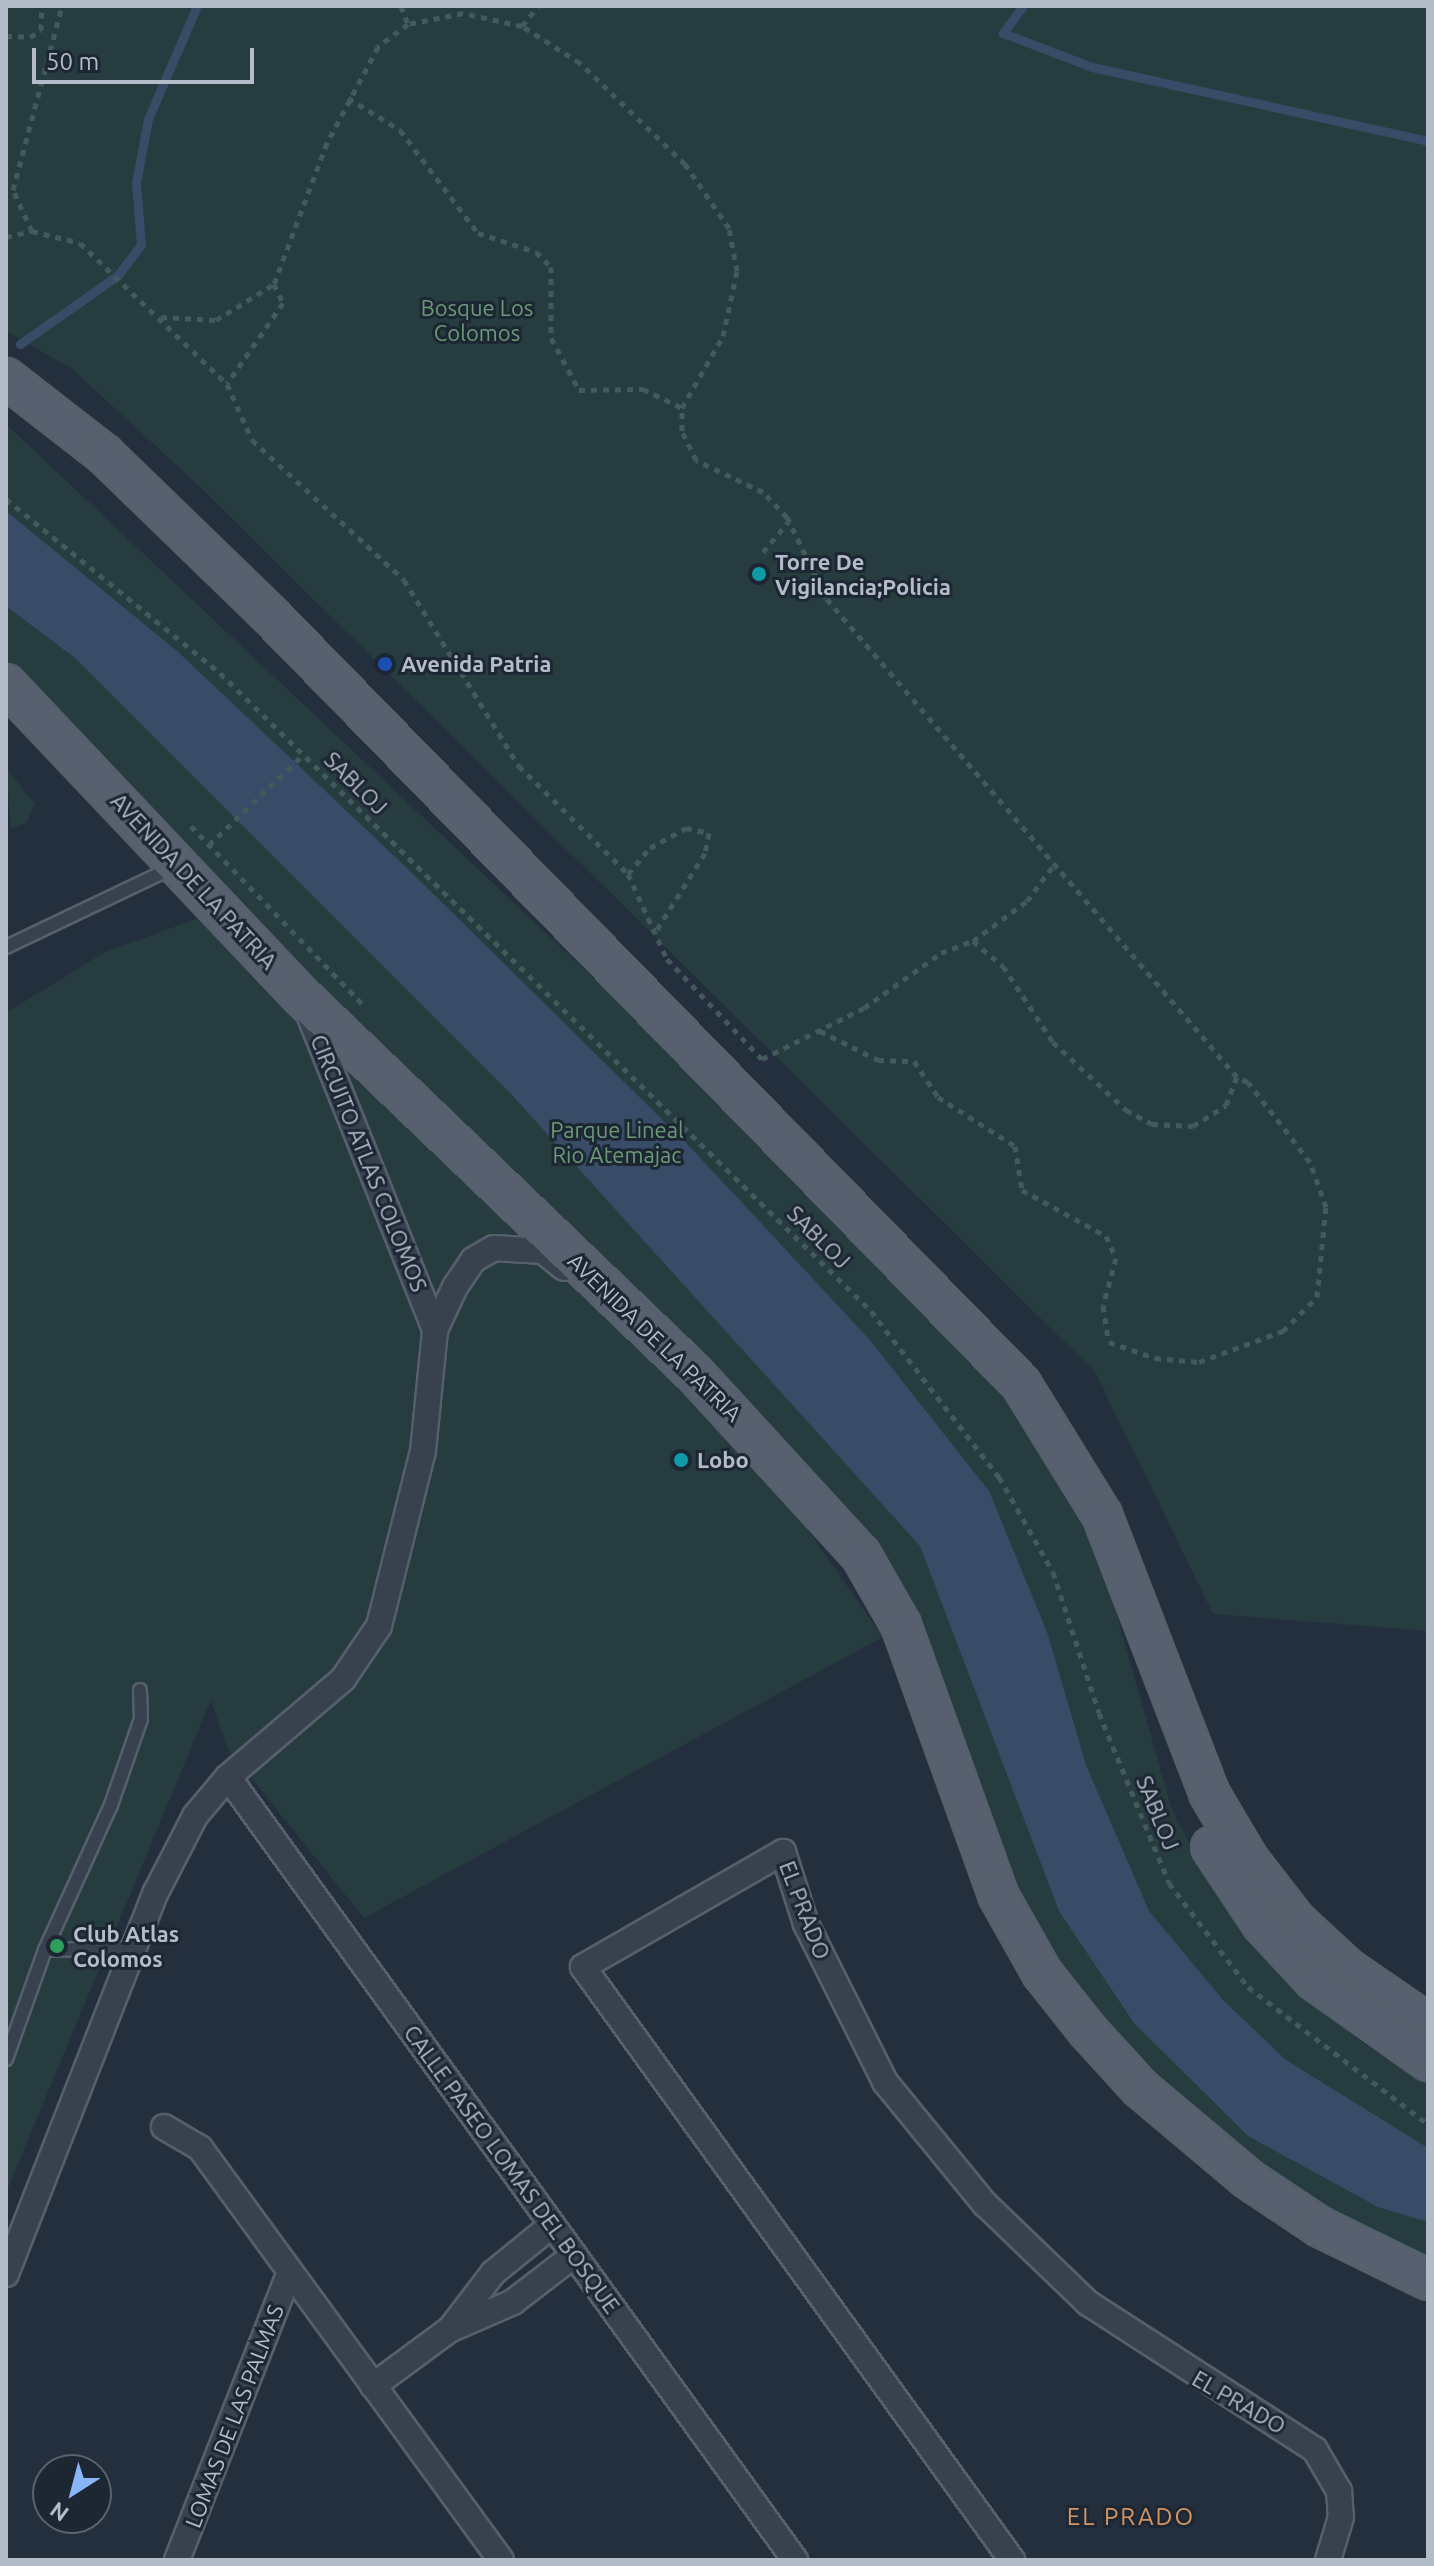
<!DOCTYPE html>
<html>
<head>
<meta charset="utf-8">
<style>
	body { margin:0 }
	#map { position:relative; width:1434px; height:2566px; overflow:hidden; background:#242f3e; font-family:Ubuntu,sans-serif }
	div>[style] { position:absolute }
	.green>* { inset:0; background:#263c3f }
	.water>* { inset:0; background:#394c67 }
	.stream>* { height:9px; margin:-4.5px; padding:0 4.5px; transform-origin:4.5px; border-radius:4.5px; background:#394c67 }
	.path>* { height:5px; margin-top:-2.5px; transform-origin:0; background:repeating-linear-gradient(90deg,#44595c 0 6px,transparent 0 12px) }
	.roads { filter:drop-shadow(2px 0 #565f6c) drop-shadow(-2px 0 #565f6c) drop-shadow(0 2px #565f6c) drop-shadow(0 -2px #565f6c) }
	.lane>* { height:12px; margin:-6px; padding:0 6px; transform-origin:6px; border-radius:6px; background:#38414e }
	.street>* { height:24px; margin:-12px; padding:0 12px; transform-origin:12px; border-radius:12px; background:#38414e }
	.primary>* { height:38px; margin:-19px; padding:0 19px; transform-origin:19px; border-radius:19px; background:#56606e }
	.dots>* { width:22px; height:22px; translate:-50% -50%; box-sizing:border-box; border:4px solid #1d2633; border-radius:50% }
	span { translate:-50% -50%; white-space:nowrap; text-align:center; line-height:1.15; -webkit-text-stroke:6px #1d2633; paint-order:stroke }
	.park-label { font-size:22px; color:#6b9a76 }
	.poi-label { font-size:22px; color:#b4bcc9; font-weight:700 }
	.left { translate:0 -50%; text-align:left }
	.street-label { font-size:22px; color:#b4bcc9 }
	.neighbourhood-label { font-size:24px; color:#d59563; letter-spacing:2px }
	.frame { position:absolute; inset:0; border:8px solid #b4bcc9; pointer-events:none }
	.north { position:absolute; left:32px; top:2454px; width:80px; height:80px; box-sizing:border-box; background:#1d2633; border:2px solid #59626f; border-radius:50%; rotate:216deg; font-size:22px; font-weight:700; line-height:32px; text-align:center; color:#b4bcc9 }
	.north::after { content:''; display:block; margin:auto; width:28px; height:36px; background:#8ab4f8; clip-path:polygon(50% 0,100% 100%,50% 72%,0 100%) }
	.scale { position:absolute; left:32px; top:48px; width:222px; height:36px; box-sizing:border-box; border:4px solid #b4bcc9; border-top:0; padding-left:10px; font-size:24px; line-height:28px; white-space:nowrap; color:#b4bcc9; -webkit-text-stroke:6px #1d2633; paint-order:stroke }
</style>
</head>
<body>
<div id="map">
	<div class="green">
		<i style="clip-path:polygon(6px 6px,1428px 6px,1428px 1631px,1213px 1614px,1095px 1372px,198px 485px,71px 368px,6px 331px)"></i>
		<i style="clip-path:polygon(6px 424px,844px 1214px,1009px 1397px,1093px 1531px,1172px 1810px,1219px 1899px,1280px 1976px,1367px 2046px,1428px 2082px,1428px 2277px,1166px 2104px,1013px 1907px,897px 1593px,587px 1259px,6px 676px)"></i>
		<i style="clip-path:polygon(6px 768px,35px 804px,26px 823px,11px 828px)"></i>
		<i style="clip-path:polygon(213px 913px,782px 1493px,883px 1637px,364px 1918px,227px 1748px,211px 1700px,6px 2193px,6px 1013px,105px 952px)"></i>
	</div>
	<div class="water">
		<i style="clip-path:polygon(6px 511px,177px 651px,408px 869px,691px 1148px,869px 1339px,989px 1491px,1047px 1632px,1086px 1765px,1149px 1911px,1223px 2000px,1286px 2060px,1428px 2148px,1428px 2222px,1378px 2207px,1248px 2136px,1134px 2023px,1059px 1911px,920px 1546px,512px 1095px,75px 658px,6px 606px)"></i>
	</div>
	<div class="stream">
		<i style="left:1023px;top:6px;width:34px;rotate:127deg"></i>
		<i style="left:1003px;top:33px;width:95px;rotate:20.9deg"></i>
		<i style="left:1092px;top:67px;width:344px;rotate:12.4deg"></i>
		<i style="left:20px;top:344px;width:120px;rotate:-35.1deg"></i>
		<i style="left:118px;top:275px;width:38px;rotate:-53deg"></i>
		<i style="left:141px;top:245px;width:62px;rotate:-94.6deg"></i>
		<i style="left:136px;top:183px;width:65px;rotate:-79.4deg"></i>
		<i style="left:148px;top:119px;width:123px;rotate:-66.6deg"></i>
	</div>
	<div class="path">
		<i style="left:401px;top:6px;width:19px;rotate:69deg"></i>
		<i style="left:522px;top:26px;width:26px;rotate:-51deg"></i>
		<i style="left:6px;top:36px;width:24px;rotate:2deg"></i>
		<i style="left:30px;top:37px;width:13px;rotate:-32deg"></i>
		<i style="left:41px;top:30px;width:24px;rotate:-88deg"></i>
		<i style="left:348px;top:98px;width:61px;rotate:31.6deg"></i>
		<i style="left:400px;top:130px;width:129px;rotate:52.9deg"></i>
		<i style="left:478px;top:233px;width:61px;rotate:18.1deg"></i>
		<i style="left:536px;top:252px;width:21px;rotate:45deg"></i>
		<i style="left:551px;top:267px;width:71px;rotate:90deg"></i>
		<i style="left:551px;top:338px;width:59px;rotate:61.7deg"></i>
		<i style="left:579px;top:390px;width:64px;rotate:-0.9deg"></i>
		<i style="left:643px;top:389px;width:43px;rotate:26deg"></i>
		<i style="left:32px;top:231px;width:45px;rotate:-114.9deg"></i>
		<i style="left:13px;top:190px;width:190px;rotate:-75.1deg"></i>
		<i style="left:6px;top:237px;width:27px;rotate:-13deg"></i>
		<i style="left:32px;top:231px;width:49px;rotate:14deg"></i>
		<i style="left:80px;top:243px;width:204px;rotate:43.8deg"></i>
		<i style="left:227px;top:384px;width:61px;rotate:65.9deg"></i>
		<i style="left:252px;top:440px;width:207px;rotate:42.6deg"></i>
		<i style="left:404px;top:580px;width:219px;rotate:58.3deg"></i>
		<i style="left:519px;top:766px;width:153px;rotate:44.7deg"></i>
		<i style="left:628px;top:874px;width:94px;rotate:65.4deg"></i>
		<i style="left:667px;top:959px;width:138px;rotate:46.5deg"></i>
		<i style="left:762px;top:1059px;width:114px;rotate:-26.6deg"></i>
		<i style="left:864px;top:1008px;width:95px;rotate:-35.5deg"></i>
		<i style="left:941px;top:953px;width:34px;rotate:-21deg"></i>
		<i style="left:973px;top:941px;width:39px;rotate:40deg"></i>
		<i style="left:1003px;top:966px;width:91px;rotate:56.7deg"></i>
		<i style="left:1053px;top:1042px;width:100px;rotate:43deg"></i>
		<i style="left:1126px;top:1110px;width:30px;rotate:28deg"></i>
		<i style="left:1152px;top:1124px;width:41px;rotate:2.8deg"></i>
		<i style="left:1193px;top:1126px;width:39px;rotate:-32deg"></i>
		<i style="left:1226px;top:1105px;width:30px;rotate:-69deg"></i>
		<i style="left:1237px;top:1077px;width:631px;rotate:-130.63deg"></i>
		<i style="left:826px;top:598px;width:90px;rotate:-115.7deg"></i>
		<i style="left:787px;top:517px;width:35px;rotate:-134deg"></i>
		<i style="left:763px;top:492px;width:74px;rotate:-154.5deg"></i>
		<i style="left:696px;top:460px;width:32px;rotate:-116deg"></i>
		<i style="left:682px;top:431px;width:23px;rotate:-90deg"></i>
		<i style="left:682px;top:408px;width:83px;rotate:-60.3deg"></i>
		<i style="left:723px;top:336px;width:66px;rotate:-77.8deg"></i>
		<i style="left:737px;top:271px;width:44px;rotate:-100.5deg"></i>
		<i style="left:729px;top:228px;width:78px;rotate:-124.5deg"></i>
		<i style="left:685px;top:164px;width:146px;rotate:-136.1deg"></i>
		<i style="left:580px;top:63px;width:69px;rotate:-147.5deg"></i>
		<i style="left:522px;top:26px;width:60px;rotate:-167.6deg"></i>
		<i style="left:463px;top:13px;width:56px;rotate:168.7deg"></i>
		<i style="left:408px;top:24px;width:38px;rotate:143deg"></i>
		<i style="left:378px;top:47px;width:109px;rotate:118deg"></i>
		<i style="left:327px;top:143px;width:151px;rotate:110.6deg"></i>
		<i style="left:274px;top:284px;width:21px;rotate:65deg"></i>
		<i style="left:283px;top:303px;width:98px;rotate:124.7deg"></i>
		<i style="left:161px;top:317px;width:55px;rotate:3.1deg"></i>
		<i style="left:216px;top:320px;width:68px;rotate:-31.8deg"></i>
		<i style="left:6px;top:499px;width:276px;rotate:39.1deg"></i>
		<i style="left:220px;top:673px;width:912px;rotate:44.42deg"></i>
		<i style="left:871px;top:1311px;width:210px;rotate:52.4deg"></i>
		<i style="left:999px;top:1477px;width:109px;rotate:60.4deg"></i>
		<i style="left:1053px;top:1572px;width:148px;rotate:71.9deg"></i>
		<i style="left:1099px;top:1713px;width:184px;rotate:67.6deg"></i>
		<i style="left:1169px;top:1883px;width:131px;rotate:52.8deg"></i>
		<i style="left:1248px;top:1987px;width:226px;rotate:37.3deg"></i>
		<i style="left:763px;top:552px;width:40px;rotate:-50deg"></i>
		<i style="left:191px;top:826px;width:250px;rotate:46.1deg"></i>
		<i style="left:209px;top:845px;width:132px;rotate:-43.8deg"></i>
		<i style="left:628px;top:874px;width:34px;rotate:-50deg"></i>
		<i style="left:650px;top:848px;width:41px;rotate:-29.1deg"></i>
		<i style="left:686px;top:828px;width:24px;rotate:12deg"></i>
		<i style="left:709px;top:833px;width:20px;rotate:101deg"></i>
		<i style="left:705px;top:853px;width:92px;rotate:122.1deg"></i>
		<i style="left:973px;top:941px;width:67px;rotate:-36.5deg"></i>
		<i style="left:1027px;top:901px;width:44px;rotate:-53.4deg"></i>
		<i style="left:820px;top:1031px;width:65px;rotate:26.6deg"></i>
		<i style="left:878px;top:1060px;width:36px;rotate:2deg"></i>
		<i style="left:914px;top:1061px;width:43px;rotate:56.3deg"></i>
		<i style="left:938px;top:1097px;width:91px;rotate:32.5deg"></i>
		<i style="left:1015px;top:1146px;width:45px;rotate:81deg"></i>
		<i style="left:1022px;top:1190px;width:96px;rotate:28.7deg"></i>
		<i style="left:1106px;top:1236px;width:24px;rotate:66deg"></i>
		<i style="left:1116px;top:1258px;width:50px;rotate:105.2deg"></i>
		<i style="left:1103px;top:1306px;width:36px;rotate:81deg"></i>
		<i style="left:1109px;top:1342px;width:49px;rotate:19.2deg"></i>
		<i style="left:1155px;top:1358px;width:44px;rotate:5.2deg"></i>
		<i style="left:1199px;top:1362px;width:90px;rotate:-20.3deg"></i>
		<i style="left:1283px;top:1331px;width:48px;rotate:-45deg"></i>
		<i style="left:1317px;top:1297px;width:90px;rotate:-84.3deg"></i>
		<i style="left:1326px;top:1207px;width:48px;rotate:-109.6deg"></i>
		<i style="left:1310px;top:1162px;width:101px;rotate:-127.8deg"></i>
		<i style="left:1248px;top:1082px;width:12px;rotate:-156deg"></i>
	</div>
	<div class="roads">
		<div class="lane">
			<i style="left:6px;top:947px;width:186px;rotate:-25.5deg"></i>
			<i style="left:45px;top:1950px;width:159px;rotate:-65.5deg"></i>
			<i style="left:111px;top:1805px;width:91px;rotate:-70.8deg"></i>
			<i style="left:141px;top:1719px;width:29px;rotate:-92deg"></i>
			<i style="left:6px;top:2059px;width:116px;rotate:-70.3deg"></i>
			<i style="left:45px;top:1950px;width:88px;rotate:-1.3deg"></i>
		</div>
		<div class="street">
			<i style="left:308px;top:1012px;width:342px;rotate:68.2deg"></i>
			<i style="left:228px;top:1777px;width:967px;rotate:54.09deg"></i>
			<i style="left:164px;top:2127px;width:42px;rotate:30.3deg"></i>
			<i style="left:200px;top:2148px;width:510px;rotate:53.85deg"></i>
			<i style="left:6px;top:2274px;width:410px;rotate:-68.6deg"></i>
			<i style="left:156px;top:1892px;width:85px;rotate:-62.8deg"></i>
			<i style="left:195px;top:1816px;width:51px;rotate:-49.8deg"></i>
			<i style="left:228px;top:1777px;width:151px;rotate:-40.4deg"></i>
			<i style="left:343px;top:1679px;width:64px;rotate:-55.8deg"></i>
			<i style="left:379px;top:1626px;width:180px;rotate:-75.9deg"></i>
			<i style="left:423px;top:1451px;width:122px;rotate:-84.3deg"></i>
			<i style="left:435px;top:1330px;width:47px;rotate:-65.1deg"></i>
			<i style="left:455px;top:1287px;width:32px;rotate:-56deg"></i>
			<i style="left:473px;top:1260px;width:24px;rotate:-30deg"></i>
			<i style="left:494px;top:1248px;width:49px;rotate:3.5deg"></i>
			<i style="left:543px;top:1251px;width:27px;rotate:39deg"></i>
			<i style="left:451px;top:2328px;width:69px;rotate:-52.6deg"></i>
			<i style="left:493px;top:2273px;width:76px;rotate:-39.1deg"></i>
			<i style="left:373px;top:2386px;width:94px;rotate:-36.4deg"></i>
			<i style="left:449px;top:2330px;width:70px;rotate:-23.6deg"></i>
			<i style="left:513px;top:2302px;width:77px;rotate:-37.6deg"></i>
			<i style="left:177px;top:2560px;width:309px;rotate:-68.6deg"></i>
			<i style="left:1012px;top:2560px;width:732px;rotate:-125.88deg"></i>
			<i style="left:583px;top:1967px;width:231px;rotate:-29.9deg"></i>
			<i style="left:783px;top:1852px;width:76px;rotate:72.3deg"></i>
			<i style="left:806px;top:1924px;width:177px;rotate:63.4deg"></i>
			<i style="left:885px;top:2082px;width:158px;rotate:50.7deg"></i>
			<i style="left:985px;top:2204px;width:143px;rotate:43.9deg"></i>
			<i style="left:1088px;top:2303px;width:270px;rotate:32.9deg"></i>
			<i style="left:1315px;top:2450px;width:48px;rotate:59.7deg"></i>
			<i style="left:1339px;top:2491px;width:26px;rotate:86deg"></i>
			<i style="left:1341px;top:2517px;width:45px;rotate:106.8deg"></i>
		</div>
		<div class="primary">
			<i style="left:6px;top:378px;width:124px;rotate:37.8deg"></i>
			<i style="left:104px;top:454px;width:235px;rotate:44.1deg"></i>
			<i style="left:273px;top:618px;width:1071px;rotate:45.68deg"></i>
			<i style="left:1021px;top:1384px;width:154px;rotate:58.3deg"></i>
			<i style="left:1102px;top:1515px;width:298px;rotate:68.9deg"></i>
			<i style="left:1209px;top:1793px;width:77px;rotate:59.4deg"></i>
			<i style="left:1248px;top:1859px;width:78px;rotate:52.3deg"></i>
			<i style="left:1296px;top:1921px;width:71px;rotate:42.7deg"></i>
			<i style="left:1348px;top:1969px;width:97px;rotate:34.5deg"></i>
			<i style="left:6px;top:684px;width:431px;rotate:46.6deg"></i>
			<i style="left:302px;top:997px;width:543px;rotate:43.81deg"></i>
			<i style="left:694px;top:1373px;width:247px;rotate:47.5deg"></i>
			<i style="left:861px;top:1555px;width:81px;rotate:60.3deg"></i>
			<i style="left:901px;top:1625px;width:287px;rotate:70.2deg"></i>
			<i style="left:998px;top:1895px;width:90px;rotate:60.6deg"></i>
			<i style="left:1042px;top:1973px;width:74px;rotate:51.6deg"></i>
			<i style="left:1088px;top:2031px;width:77px;rotate:47.6deg"></i>
			<i style="left:1140px;top:2088px;width:141px;rotate:40.1deg"></i>
			<i style="left:1248px;top:2179px;width:87px;rotate:33.7deg"></i>
			<i style="left:1320px;top:2227px;width:120px;rotate:26.1deg"></i>
			<i style="left:1211px;top:1847px;width:92px;rotate:56.5deg"></i>
			<i style="left:1262px;top:1924px;width:76px;rotate:47.1deg"></i>
			<i style="left:1314px;top:1980px;width:140px;rotate:35.4deg"></i>
		</div>
	</div>
	<div class="dots">
		<i style="left:759px;top:574px;background:#0f9aa8"></i>
		<i style="left:385px;top:664px;background:#1a4fb4"></i>
		<i style="left:681px;top:1460px;background:#0f9aa8"></i>
		<i style="left:57px;top:1946px;background:#2e9e5b"></i>
	</div>
	<div class="park-label">
		<span style="left:477px;top:320px">Bosque Los<br>Colomos</span>
		<span style="left:617px;top:1142px">Parque Lineal<br>Rio Atemajac</span>
	</div>
	<div class="poi-label">
		<span class="left" style="left:775px;top:574px">Torre De<br>Vigilancia;Policia</span>
		<span class="left" style="left:401px;top:664px">Avenida Patria</span>
		<span class="left" style="left:697px;top:1460px">Lobo</span>
		<span class="left" style="left:73px;top:1946px">Club Atlas<br>Colomos</span>
	</div>
	<div class="street-label">
		<span style="left:356px;top:783px;rotate:45deg">SABLOJ</span>
		<span style="left:194px;top:881px;rotate:47deg">AVENIDA DE LA PATRIA</span>
		<span style="left:369px;top:1163px;rotate:68deg">CIRCUITO ATLAS COLOMOS</span>
		<span style="left:819px;top:1237px;rotate:45deg">SABLOJ</span>
		<span style="left:655px;top:1337px;rotate:44deg">AVENIDA DE LA PATRIA</span>
		<span style="left:1158px;top:1813px;rotate:68deg">SABLOJ</span>
		<span style="left:805px;top:1910px;rotate:69deg">EL PRADO</span>
		<span style="left:512px;top:2169px;rotate:54deg">CALLE PASEO LOMAS DEL BOSQUE</span>
		<span style="left:1239px;top:2402px;rotate:30deg">EL PRADO</span>
		<span style="left:234px;top:2416px;rotate:-69deg">LOMAS DE LAS PALMAS</span>
	</div>
	<div class="neighbourhood-label">
		<span style="left:1131px;top:2517px">EL PRADO</span>
	</div>
	<div class="frame"></div>
	<div class="north">N</div>
	<div class="scale">50 m</div>
</div>
</body>
</html>
